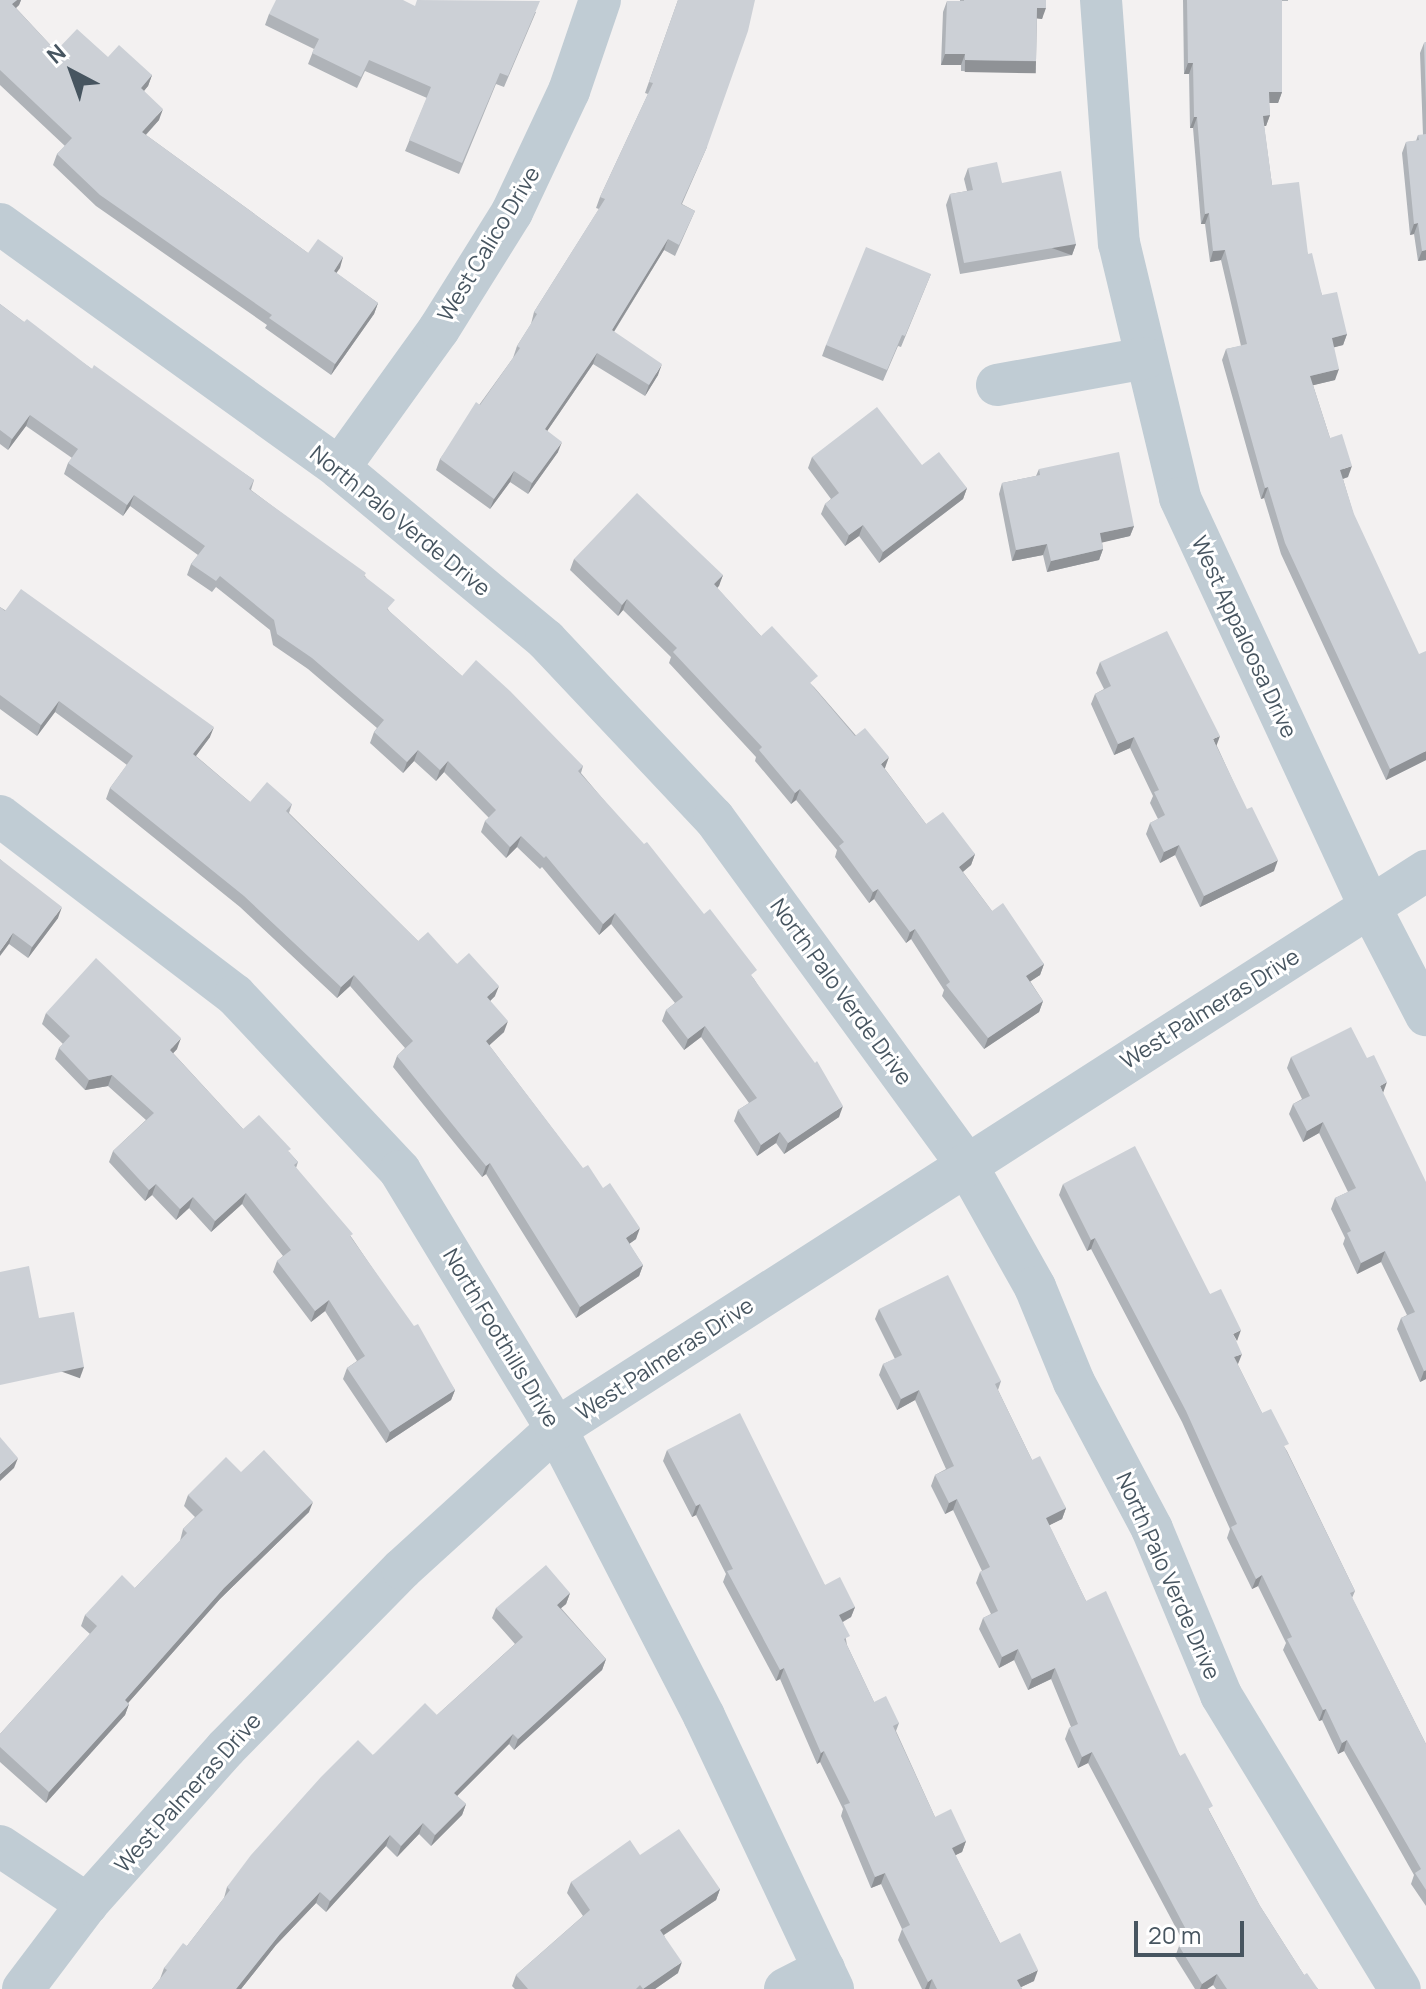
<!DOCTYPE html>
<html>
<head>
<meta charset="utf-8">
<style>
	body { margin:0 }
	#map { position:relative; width:1426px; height:1989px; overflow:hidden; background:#f3f1f1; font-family:Manrope,sans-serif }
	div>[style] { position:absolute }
	.minor>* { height:42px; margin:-21px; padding:0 21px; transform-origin:21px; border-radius:21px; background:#c0ccd4 }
	.wall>* { inset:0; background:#afb3b8 }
	.shaded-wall>* { inset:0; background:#8f9296; transform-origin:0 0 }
	.building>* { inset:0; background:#ccd0d6 }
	span { translate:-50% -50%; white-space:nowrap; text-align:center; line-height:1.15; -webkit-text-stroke:6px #fff; paint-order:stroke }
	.street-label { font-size:22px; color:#475560 }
	.north { position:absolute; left:32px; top:32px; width:80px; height:80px; -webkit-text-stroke:6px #fff; paint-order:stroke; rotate:319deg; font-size:22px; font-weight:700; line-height:32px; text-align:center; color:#475560 }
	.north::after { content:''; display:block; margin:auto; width:28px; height:36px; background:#475560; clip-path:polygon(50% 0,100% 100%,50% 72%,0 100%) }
	.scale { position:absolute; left:1134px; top:1921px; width:110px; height:36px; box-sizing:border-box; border:4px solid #475560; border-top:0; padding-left:10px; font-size:24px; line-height:28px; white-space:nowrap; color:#475560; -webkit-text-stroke:6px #fff; paint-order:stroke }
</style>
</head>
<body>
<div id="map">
	<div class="minor">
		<i style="left:1101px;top:0;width:244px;rotate:85.8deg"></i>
		<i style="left:1119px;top:243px;width:262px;rotate:76.5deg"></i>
		<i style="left:1180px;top:498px;width:451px;rotate:65.1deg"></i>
		<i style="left:1370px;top:907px;width:122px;rotate:62.6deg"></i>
		<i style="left:0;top:224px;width:418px;rotate:35.7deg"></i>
		<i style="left:339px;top:468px;width:269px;rotate:39.7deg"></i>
		<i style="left:546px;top:640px;width:245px;rotate:46.7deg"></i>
		<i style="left:714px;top:818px;width:428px;rotate:53.9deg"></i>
		<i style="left:966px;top:1164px;width:141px;rotate:60.7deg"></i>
		<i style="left:1035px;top:1287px;width:103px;rotate:67.7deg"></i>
		<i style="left:1074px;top:1382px;width:166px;rotate:62deg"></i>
		<i style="left:1152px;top:1529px;width:180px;rotate:67.4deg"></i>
		<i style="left:1221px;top:1695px;width:344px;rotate:58.7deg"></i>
		<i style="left:997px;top:385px;width:151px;rotate:-10.3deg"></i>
		<i style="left:339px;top:468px;width:171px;rotate:-54.3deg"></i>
		<i style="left:439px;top:329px;width:138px;rotate:-58deg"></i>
		<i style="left:512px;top:212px;width:134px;rotate:-64.8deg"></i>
		<i style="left:569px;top:91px;width:96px;rotate:-71.2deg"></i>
		<i style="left:0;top:816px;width:295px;rotate:37.3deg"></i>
		<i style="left:235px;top:995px;width:241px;rotate:46.8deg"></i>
		<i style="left:400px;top:1171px;width:301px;rotate:58.8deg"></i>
		<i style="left:556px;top:1429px;width:323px;rotate:62.7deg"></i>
		<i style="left:704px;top:1716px;width:302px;rotate:64.7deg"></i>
		<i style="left:0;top:1846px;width:105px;rotate:33.7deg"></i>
		<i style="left:23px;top:1989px;width:106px;rotate:-53deg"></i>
		<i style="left:87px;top:1904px;width:209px;rotate:-48.3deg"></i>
		<i style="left:226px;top:1748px;width:251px;rotate:-45.5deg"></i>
		<i style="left:402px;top:1569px;width:208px;rotate:-42.3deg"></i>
		<i style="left:556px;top:1429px;width:1034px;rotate:-32.68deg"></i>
		<i style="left:785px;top:1989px;width:44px;rotate:-27.1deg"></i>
	</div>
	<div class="wall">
		<i style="clip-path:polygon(0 0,21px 0,19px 5px,16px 8px,56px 51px,108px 57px,152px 75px,148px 86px,144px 91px,159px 120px,146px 135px,308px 253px,343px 257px,336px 273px,378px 303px,374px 314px,331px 375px,265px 328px,267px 325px,96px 206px,53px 165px,57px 154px,65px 146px,0 85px)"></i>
		<i style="clip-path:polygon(678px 0,707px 147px,682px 204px,695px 211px,675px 256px,664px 250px,614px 332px,658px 375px,645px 396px,593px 364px,547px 431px,558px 452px,528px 494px,510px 482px,490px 509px,436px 470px,440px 459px,513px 358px,517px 346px,531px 324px,534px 312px,599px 209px,596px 208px,600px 197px,648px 94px,645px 93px)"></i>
		<i style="clip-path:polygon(960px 0,1046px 0,1042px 19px,1037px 18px,1036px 61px,1032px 72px,961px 71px,961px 65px,941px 65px,943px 12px,947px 1px,960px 1px)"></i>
		<i style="clip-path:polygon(1183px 0,1288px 0,1288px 1px,1282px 1px,1282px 92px,1278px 103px,1269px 103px,1270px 115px,1266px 126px,1264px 126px,1272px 185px,1308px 254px,1322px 295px,1347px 334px,1343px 345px,1334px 347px,1335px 380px,1313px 385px,1330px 438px,1348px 477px,1343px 479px,1426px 760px,1386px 780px,1281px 554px,1264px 498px,1261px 499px,1222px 360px,1226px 349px,1241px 346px,1221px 260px,1210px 262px,1205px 224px,1201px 224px,1193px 128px,1190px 128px,1189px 74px,1184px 74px)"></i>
		<i style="clip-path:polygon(415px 6px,536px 12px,504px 87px,496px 84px,459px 174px,405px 151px,427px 98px,365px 71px,357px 88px,308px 64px,314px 49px,265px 25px,269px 14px)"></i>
		<i style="clip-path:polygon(1426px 42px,1426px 260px,1418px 261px,1414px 234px,1410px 235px,1402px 153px,1406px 142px,1416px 141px,1418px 135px,1423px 135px,1420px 53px,1424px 43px)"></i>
		<i style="clip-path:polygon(968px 168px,1002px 183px,1076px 244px,1072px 255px,960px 274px,946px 205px,950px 194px,967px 191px,964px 179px)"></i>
		<i style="clip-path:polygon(931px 274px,901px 347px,898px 346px,883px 381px,822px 356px,826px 345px)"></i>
		<i style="clip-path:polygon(0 304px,24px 322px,92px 369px,254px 480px,251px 490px,365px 576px,390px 612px,462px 676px,583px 766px,581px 773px,754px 979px,839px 1117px,784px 1154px,776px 1143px,757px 1156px,734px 1121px,738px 1110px,749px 1103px,701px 1037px,684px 1050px,662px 1021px,666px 1010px,675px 1003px,611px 924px,599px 935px,542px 867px,540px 869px,517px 847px,506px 858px,481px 832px,485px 821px,489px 818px,444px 772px,436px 781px,414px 761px,403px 773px,370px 743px,374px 732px,377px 728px,308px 669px,273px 645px,270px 630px,216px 587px,212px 592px,187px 575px,191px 564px,198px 555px,130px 506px,123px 516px,64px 474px,68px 463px,72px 458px,26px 426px,8px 450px,0 444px)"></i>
		<i style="clip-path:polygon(812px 457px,922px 465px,967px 488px,963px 499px,879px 563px,859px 536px,845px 546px,821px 514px,825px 504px,831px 499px,808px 468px)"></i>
		<i style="clip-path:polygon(1039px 469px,1134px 526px,1130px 536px,1102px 542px,1103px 549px,1099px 560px,1047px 572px,1043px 555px,1012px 561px,999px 494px,1002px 483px,1036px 476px)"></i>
		<i style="clip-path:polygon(574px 559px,723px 575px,717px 588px,761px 636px,814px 687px,885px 769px,926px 824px,975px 854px,971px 865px,963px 872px,992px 911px,1044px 964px,1040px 975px,1030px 981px,1043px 1001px,1039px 1012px,984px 1049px,942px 996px,944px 990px,911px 939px,906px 943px,874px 899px,869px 903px,835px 857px,837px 850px,796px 800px,791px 804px,755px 761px,756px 757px,669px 663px,671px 657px,623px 610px,618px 616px,570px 570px)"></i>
		<i style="clip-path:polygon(0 607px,210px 737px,196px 756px,250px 802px,292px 804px,289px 813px,418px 941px,457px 964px,495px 996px,490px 1001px,504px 1032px,489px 1045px,636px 1239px,629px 1244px,643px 1265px,639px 1276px,576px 1318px,486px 1174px,482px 1177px,393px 1067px,397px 1056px,405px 1048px,350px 986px,337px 998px,240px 907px,106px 799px,110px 788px,127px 765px,55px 712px,37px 736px,0 709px)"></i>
		<i style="clip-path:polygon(1100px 662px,1217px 746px,1274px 871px,1200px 907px,1175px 855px,1160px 863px,1146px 834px,1150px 823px,1158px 819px,1150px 803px,1153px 796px,1130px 748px,1114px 755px,1091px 704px,1095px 694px,1104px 689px,1096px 673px)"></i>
		<i style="clip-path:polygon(0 859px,58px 918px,28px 958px,9px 944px)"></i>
		<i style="clip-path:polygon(46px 1013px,177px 1049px,173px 1053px,243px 1129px,289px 1152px,298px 1162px,296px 1168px,352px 1238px,455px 1390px,451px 1400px,386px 1443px,343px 1379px,347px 1368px,357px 1361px,325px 1311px,311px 1322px,273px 1272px,277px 1261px,283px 1256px,242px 1204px,211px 1232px,189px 1208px,176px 1220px,152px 1195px,145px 1201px,109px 1162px,113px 1151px,146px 1120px,108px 1086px,85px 1090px,55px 1059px,59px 1048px,63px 1044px,42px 1024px)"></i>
		<i style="clip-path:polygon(1291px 1057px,1383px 1093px,1426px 1379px,1420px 1382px,1397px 1329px,1401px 1318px,1407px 1315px,1381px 1262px,1357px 1274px,1343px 1244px,1345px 1238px,1331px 1209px,1335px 1198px,1348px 1192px,1319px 1133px,1303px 1142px,1289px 1114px,1293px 1104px,1302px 1099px,1287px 1068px)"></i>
		<i style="clip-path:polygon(1063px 1184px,1210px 1294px,1236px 1341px,1238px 1365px,1262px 1413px,1287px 1451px,1355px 1591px,1352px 1598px,1426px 1744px,1426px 1906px,1411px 1884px,1414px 1875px,1344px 1751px,1338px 1754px,1322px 1720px,1319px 1721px,1283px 1650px,1286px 1643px,1258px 1586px,1252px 1589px,1227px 1538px,1230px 1529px,1182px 1422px,1091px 1249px,1087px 1251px,1059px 1195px)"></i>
		<i style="clip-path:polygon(879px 1309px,1001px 1381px,998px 1390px,1032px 1460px,1066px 1508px,1062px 1519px,1049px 1525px,1086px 1601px,1180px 1756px,1260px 1906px,1304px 1975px,1318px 1989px,1216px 1989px,1213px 1985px,1207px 1989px,1195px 1989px,1175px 1957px,1179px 1946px,1184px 1943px,1088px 1763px,1078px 1768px,1065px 1739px,1069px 1728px,1071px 1727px,1051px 1679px,1028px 1690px,1014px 1660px,999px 1668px,979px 1629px,983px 1618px,991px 1614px,976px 1583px,980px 1572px,982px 1571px,953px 1510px,945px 1514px,931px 1486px,935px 1475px,946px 1469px,915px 1400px,897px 1410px,879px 1375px,883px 1364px,895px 1359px,875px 1319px)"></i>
		<i style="clip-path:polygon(667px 1450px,825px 1585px,855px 1607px,851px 1617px,843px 1622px,847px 1645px,874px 1702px,899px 1723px,896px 1731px,935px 1817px,966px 1841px,962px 1852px,955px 1855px,1000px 1943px,1034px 1981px,1021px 1987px,1022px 1989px,922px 1989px,898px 1940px,902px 1929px,881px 1884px,871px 1888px,841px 1816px,843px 1809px,820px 1762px,817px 1764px,780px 1679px,776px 1681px,723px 1582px,726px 1574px,696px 1515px,692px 1517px,663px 1461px)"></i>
		<i style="clip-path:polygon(241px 1472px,309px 1512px,220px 1599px,128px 1703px,129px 1704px,125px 1715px,46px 1803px,0 1762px,0 1734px,90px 1634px,81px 1626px,85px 1615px,135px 1588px,180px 1541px,183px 1529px,195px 1517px,184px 1506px,188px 1495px)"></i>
		<i style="clip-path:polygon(570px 1593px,566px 1604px,561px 1608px,606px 1659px,602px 1670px,514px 1750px,509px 1744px,457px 1796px,466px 1804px,462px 1815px,431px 1846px,419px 1834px,397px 1857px,386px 1846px,326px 1912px,316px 1903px,276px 1945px,241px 1989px,152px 1989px,160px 1979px,164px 1968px,187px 1946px,224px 1898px,227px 1887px,373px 1755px,437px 1715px,515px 1644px,492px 1618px,496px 1608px)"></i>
		<i style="clip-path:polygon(640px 1855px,720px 1889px,716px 1900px,664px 1935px,678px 1973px,655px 1989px,515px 1989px,512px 1986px,516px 1975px,583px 1916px,567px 1893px,571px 1882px)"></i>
	</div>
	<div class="shaded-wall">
		<i style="clip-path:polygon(17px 0,21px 0,19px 5px,8px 15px,12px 4px)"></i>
		<i style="clip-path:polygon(1037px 8px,1046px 8px,1042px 19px,1033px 18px)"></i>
		<i style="clip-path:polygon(945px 54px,965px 54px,961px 65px,941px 65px)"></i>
		<i style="left:965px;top:60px;width:71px;height:12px;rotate:1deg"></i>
		<i style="clip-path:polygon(1188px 63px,1193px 63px,1189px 74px,1184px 74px)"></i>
		<i style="clip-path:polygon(152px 75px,148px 86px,137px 99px,141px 88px)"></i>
		<i style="clip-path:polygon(1269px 92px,1282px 92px,1278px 103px,1265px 103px)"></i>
		<i style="clip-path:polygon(163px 109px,159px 120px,138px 143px,142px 132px)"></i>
		<i style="clip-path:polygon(1270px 115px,1266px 126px,1259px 126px,1263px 116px)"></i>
		<i style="clip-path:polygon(1194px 117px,1197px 117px,1193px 128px,1190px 128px)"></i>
		<i style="clip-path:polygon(1209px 213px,1205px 224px,1201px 224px,1205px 214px)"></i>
		<i style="clip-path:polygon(1418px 223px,1414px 234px,1410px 235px,1414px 224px)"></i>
		<i style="clip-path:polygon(668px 239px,664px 250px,608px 341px,612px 330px)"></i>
		<i style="left:1076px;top:244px;width:12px;height:114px;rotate:110deg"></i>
		<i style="clip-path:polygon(1225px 250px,1221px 260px,1210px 262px,1213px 251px)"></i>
		<i style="clip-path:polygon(1426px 250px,1426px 260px,1418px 261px,1422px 251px)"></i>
		<i style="clip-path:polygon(343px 257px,340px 268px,330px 282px,334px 271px)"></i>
		<i style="clip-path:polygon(378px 303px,374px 314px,331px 375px,335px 364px)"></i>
		<i style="clip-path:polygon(1347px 334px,1343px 345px,1328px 349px,1332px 338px)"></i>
		<i style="clip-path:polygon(597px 353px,593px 364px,541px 440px,545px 429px)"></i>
		<i style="clip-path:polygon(662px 364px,658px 375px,645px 396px,649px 385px)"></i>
		<i style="clip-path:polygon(1339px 369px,1335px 380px,1306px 387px,1310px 376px)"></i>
		<i style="clip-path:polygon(30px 415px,26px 426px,8px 450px,12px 439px)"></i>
		<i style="clip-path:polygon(562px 442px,558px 452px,528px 494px,532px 483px)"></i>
		<i style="clip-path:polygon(1352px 466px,1348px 477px,1336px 481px,1340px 470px)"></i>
		<i style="clip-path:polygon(514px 471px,510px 482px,490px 509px,494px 499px)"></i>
		<i style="clip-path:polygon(1268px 487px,1264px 498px,1261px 499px,1265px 488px)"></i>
		<i style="clip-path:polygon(967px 488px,963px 499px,879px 563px,883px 552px)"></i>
		<i style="clip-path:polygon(134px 495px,130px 506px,123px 516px,127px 505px)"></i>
		<i style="clip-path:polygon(863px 525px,859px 536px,845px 546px,849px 535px)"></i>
		<i style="clip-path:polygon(1134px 526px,1130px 536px,1096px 544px,1100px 533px)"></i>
		<i style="clip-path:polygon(1047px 544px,1043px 555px,1012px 561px,1016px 550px)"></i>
		<i style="clip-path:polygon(1103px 549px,1099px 560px,1047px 572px,1051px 561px)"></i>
		<i style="clip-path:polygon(723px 575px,719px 586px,710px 595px,714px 584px)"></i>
		<i style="clip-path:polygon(627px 599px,623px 610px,618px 616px,622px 605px)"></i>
		<i style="clip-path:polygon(59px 701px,55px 712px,37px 736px,41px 725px)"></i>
		<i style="clip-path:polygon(214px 727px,210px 737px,189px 765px,193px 754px)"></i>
		<i style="clip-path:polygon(1220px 736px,1216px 747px,1213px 739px)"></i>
		<i style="clip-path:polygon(1134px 737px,1130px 748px,1114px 755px,1118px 744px)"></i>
		<i style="clip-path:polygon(418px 750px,414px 761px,403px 773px,407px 762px)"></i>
		<i style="clip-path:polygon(1426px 751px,1426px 760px,1386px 780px,1390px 769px)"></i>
		<i style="clip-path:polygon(889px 757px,885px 768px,877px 775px,881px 764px)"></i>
		<i style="clip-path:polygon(448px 761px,444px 772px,436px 781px,440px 770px)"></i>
		<i style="clip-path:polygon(800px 789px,796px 800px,791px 804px,795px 793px)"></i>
		<i style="clip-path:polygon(521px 836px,517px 847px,506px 858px,510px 847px)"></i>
		<i style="clip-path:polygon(1179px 845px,1175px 855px,1160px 863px,1164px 852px)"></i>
		<i style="clip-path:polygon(975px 854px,971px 865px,955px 878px,959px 867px)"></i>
		<i style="clip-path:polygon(1278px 860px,1274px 871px,1200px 907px,1204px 896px)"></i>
		<i style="clip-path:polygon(878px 889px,874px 899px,869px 903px,873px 892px)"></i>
		<i style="clip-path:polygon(62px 907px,58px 918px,28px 958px,32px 947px)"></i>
		<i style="clip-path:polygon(615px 913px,611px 924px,599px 935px,603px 924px)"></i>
		<i style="clip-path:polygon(915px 929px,911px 939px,906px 943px,910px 932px)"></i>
		<i style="clip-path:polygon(13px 933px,9px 944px,0 956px,0 951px)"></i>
		<i style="clip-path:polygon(1044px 964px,1040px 975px,1022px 987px,1026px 976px)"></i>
		<i style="clip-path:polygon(354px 975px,350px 986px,337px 998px,341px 987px)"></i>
		<i style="clip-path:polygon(499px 986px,495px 996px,483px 1008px,487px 997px)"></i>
		<i style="clip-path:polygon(1043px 1001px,1039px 1012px,984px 1049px,988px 1038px)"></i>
		<i style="clip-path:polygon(508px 1021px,504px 1032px,482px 1052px,486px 1041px)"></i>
		<i style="clip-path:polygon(705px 1026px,701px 1037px,684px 1050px,688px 1039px)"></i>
		<i style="clip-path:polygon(181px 1038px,177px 1049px,166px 1061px,170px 1050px)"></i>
		<i style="clip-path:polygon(112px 1075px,108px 1086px,85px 1090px,89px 1080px)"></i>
		<i style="clip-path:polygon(1387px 1082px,1383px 1093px,1380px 1086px)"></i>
		<i style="clip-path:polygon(843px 1106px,839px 1117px,784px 1154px,788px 1143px)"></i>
		<i style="clip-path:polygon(1323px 1122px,1319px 1133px,1303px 1142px,1307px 1131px)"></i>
		<i style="clip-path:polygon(780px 1132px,776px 1143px,757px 1156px,761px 1145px)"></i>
		<i style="clip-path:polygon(490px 1163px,486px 1174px,482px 1177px,486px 1166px)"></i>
		<i style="clip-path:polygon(156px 1184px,152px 1195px,145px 1201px,149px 1190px)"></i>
		<i style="clip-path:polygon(246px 1193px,242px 1204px,211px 1232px,215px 1221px)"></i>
		<i style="clip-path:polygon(193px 1197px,189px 1208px,176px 1220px,180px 1209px)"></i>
		<i style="clip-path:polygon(640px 1228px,636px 1239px,622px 1249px,626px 1238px)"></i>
		<i style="clip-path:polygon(1095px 1238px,1091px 1249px,1087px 1251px,1091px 1240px)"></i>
		<i style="clip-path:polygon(1385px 1251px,1381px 1262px,1357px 1274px,1361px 1263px)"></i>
		<i style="clip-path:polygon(643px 1265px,639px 1276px,576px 1318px,580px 1307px)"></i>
		<i style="clip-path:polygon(329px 1300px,325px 1311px,311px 1322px,315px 1311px)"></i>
		<i style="clip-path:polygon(1241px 1330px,1237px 1341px,1233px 1334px)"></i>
		<i style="clip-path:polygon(1242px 1354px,1238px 1364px,1234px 1357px)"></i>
		<i style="left:84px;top:1367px;width:12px;height:86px;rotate:110deg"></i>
		<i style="clip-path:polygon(1426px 1370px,1426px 1379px,1420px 1382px,1424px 1371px)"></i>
		<i style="clip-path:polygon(455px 1390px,451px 1400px,386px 1443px,390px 1432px)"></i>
		<i style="clip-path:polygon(919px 1390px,915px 1400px,897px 1410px,901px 1399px)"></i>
		<i style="clip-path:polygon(18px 1458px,14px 1468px,0 1481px,0 1474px)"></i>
		<i style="clip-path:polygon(957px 1499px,953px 1510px,945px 1514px,949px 1503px)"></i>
		<i style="clip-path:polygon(313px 1502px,309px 1512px,220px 1599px,121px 1711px,125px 1700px,224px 1588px)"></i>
		<i style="clip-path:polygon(700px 1504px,696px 1515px,692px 1517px,696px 1506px)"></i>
		<i style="clip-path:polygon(1066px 1508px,1062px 1519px,1042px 1529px,1046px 1518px)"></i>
		<i style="clip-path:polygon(1262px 1575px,1258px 1586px,1252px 1589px,1256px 1579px)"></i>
		<i style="clip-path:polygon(570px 1593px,566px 1604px,553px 1615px,557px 1605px)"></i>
		<i style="clip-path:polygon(855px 1607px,851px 1617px,835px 1626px,839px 1615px)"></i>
		<i style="clip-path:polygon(1018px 1649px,1014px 1660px,999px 1668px,1002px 1657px)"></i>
		<i style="clip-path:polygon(606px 1659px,602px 1670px,514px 1750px,518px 1739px)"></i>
		<i style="clip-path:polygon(784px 1668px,780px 1679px,776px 1681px,780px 1670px)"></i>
		<i style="clip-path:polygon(1055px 1668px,1051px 1679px,1028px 1690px,1032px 1679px)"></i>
		<i style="clip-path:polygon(129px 1704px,125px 1715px,46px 1803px,49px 1792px)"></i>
		<i style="clip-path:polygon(1326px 1709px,1322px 1720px,1319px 1721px,1323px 1710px)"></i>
		<i style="clip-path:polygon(513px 1734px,509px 1744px,450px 1803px,454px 1793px)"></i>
		<i style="clip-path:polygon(1347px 1740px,1344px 1751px,1338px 1754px,1342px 1743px)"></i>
		<i style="clip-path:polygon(824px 1751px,820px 1762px,817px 1764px,821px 1753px)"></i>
		<i style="clip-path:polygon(1092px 1752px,1088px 1763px,1078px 1768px,1082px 1757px)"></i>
		<i style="clip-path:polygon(466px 1804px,462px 1815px,431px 1846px,435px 1835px)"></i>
		<i style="clip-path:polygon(423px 1823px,419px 1834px,397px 1857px,401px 1846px)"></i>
		<i style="clip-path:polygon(390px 1835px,386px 1846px,326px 1912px,330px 1901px)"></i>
		<i style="clip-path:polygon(966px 1841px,962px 1852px,948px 1859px,952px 1848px)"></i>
		<i style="clip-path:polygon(885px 1873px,881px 1884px,871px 1888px,875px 1877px)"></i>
		<i style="clip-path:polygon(720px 1889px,716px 1900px,656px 1940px,660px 1930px)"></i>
		<i style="clip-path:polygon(320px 1892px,316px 1903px,276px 1945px,241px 1989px,236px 1989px,280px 1934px)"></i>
		<i style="clip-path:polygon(682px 1962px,678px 1973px,655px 1989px,643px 1989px)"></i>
		<i style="clip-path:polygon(1038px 1970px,1034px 1981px,1017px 1989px,1017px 1980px)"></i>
		<i style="clip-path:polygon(1217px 1974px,1213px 1985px,1207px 1989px,1200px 1989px,1202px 1984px)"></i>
		<i style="clip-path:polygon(932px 1979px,929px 1989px,925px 1989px,928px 1982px)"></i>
	</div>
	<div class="building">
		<i style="clip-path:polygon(0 0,17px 0,12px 4px,56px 51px,77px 29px,108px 57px,119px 45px,152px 75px,141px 88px,163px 109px,142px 132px,308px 253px,318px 239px,343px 257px,334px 271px,378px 303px,335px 364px,269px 318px,272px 315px,100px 195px,57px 154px,72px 138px,0 70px)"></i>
		<i style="clip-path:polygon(276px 0,403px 0,415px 6px,417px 0,540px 1px,508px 76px,500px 73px,462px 163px,409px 140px,431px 87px,369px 60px,361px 77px,312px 53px,319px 39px,269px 14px)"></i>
		<i style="clip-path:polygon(678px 0,755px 0,748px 31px,707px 147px,681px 204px,695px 211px,679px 245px,668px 239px,612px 330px,662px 364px,649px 385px,597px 353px,545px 429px,562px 442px,532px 483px,514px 471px,494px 499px,440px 459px,476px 402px,480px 405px,520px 348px,517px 346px,537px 314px,534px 312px,605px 199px,600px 197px,653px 83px,649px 82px)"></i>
		<i style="clip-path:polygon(964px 0,1046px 0,1046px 8px,1037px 8px,1036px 61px,965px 60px,965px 54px,945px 54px,947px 1px,964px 1px)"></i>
		<i style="clip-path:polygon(1187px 0,1282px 0,1282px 92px,1269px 92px,1270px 115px,1263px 116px,1272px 185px,1299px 182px,1308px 254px,1312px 253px,1322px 295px,1337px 292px,1347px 334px,1332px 338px,1339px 369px,1310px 376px,1330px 438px,1342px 434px,1352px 466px,1340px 470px,1354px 514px,1419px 654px,1426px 651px,1426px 751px,1390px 769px,1285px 543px,1268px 487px,1265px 488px,1226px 349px,1247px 344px,1225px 250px,1213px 251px,1209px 213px,1205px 214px,1197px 117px,1194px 117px,1193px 63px,1188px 63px)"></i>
		<i style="clip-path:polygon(1426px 42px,1426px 104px,1424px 43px)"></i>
		<i style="clip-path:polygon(1426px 134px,1426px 250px,1422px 251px,1418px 223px,1414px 224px,1406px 142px,1419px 140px,1418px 135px)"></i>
		<i style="clip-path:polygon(997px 162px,1002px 183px,1061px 171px,1076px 244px,964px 263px,950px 194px,973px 190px,968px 168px)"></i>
		<i style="clip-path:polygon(866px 247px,931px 274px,905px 336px,902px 335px,887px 370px,826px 345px)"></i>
		<i style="clip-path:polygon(0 304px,24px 322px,27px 319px,92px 369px,94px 365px,254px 480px,249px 489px,366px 573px,364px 576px,395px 600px,387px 609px,462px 676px,476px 660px,510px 691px,583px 766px,578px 771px,644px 844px,647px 842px,704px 914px,710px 909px,757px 970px,751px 975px,815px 1063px,817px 1061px,843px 1106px,788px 1143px,780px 1132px,761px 1145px,738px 1110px,757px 1098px,705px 1026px,688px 1039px,666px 1010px,683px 997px,615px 913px,603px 924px,546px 856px,544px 858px,521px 836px,510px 847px,485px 821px,496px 810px,448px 761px,440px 770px,418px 750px,407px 762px,374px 732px,384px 720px,312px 658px,277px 634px,274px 620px,220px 576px,216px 581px,191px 564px,205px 546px,134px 495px,127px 505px,68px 463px,78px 449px,30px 415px,12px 439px,0 430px)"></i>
		<i style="clip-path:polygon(877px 407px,922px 465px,939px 452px,967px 488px,883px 552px,863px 525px,849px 535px,825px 504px,839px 493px,812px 457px)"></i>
		<i style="clip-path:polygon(1119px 452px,1134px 526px,1100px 533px,1103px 549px,1051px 561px,1047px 544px,1016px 550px,1002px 483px,1040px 475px,1039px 469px)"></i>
		<i style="clip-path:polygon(637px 493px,723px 575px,714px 584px,761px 636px,772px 626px,818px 676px,810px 683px,855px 736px,865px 728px,889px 757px,881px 764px,926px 824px,943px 812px,975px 854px,959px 867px,992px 911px,1003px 903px,1044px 964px,1026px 976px,1043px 1001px,988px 1038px,946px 985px,950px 982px,915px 929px,910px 932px,878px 889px,873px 892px,839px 846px,844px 842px,800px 789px,795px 793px,759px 750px,762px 747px,673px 652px,677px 648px,627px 599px,622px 605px,574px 559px)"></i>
		<i style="clip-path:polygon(21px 589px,214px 727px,193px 754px,250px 802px,267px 782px,292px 804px,286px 811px,418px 941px,428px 932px,457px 964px,469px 953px,499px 986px,487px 997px,508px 1021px,486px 1041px,583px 1168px,588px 1165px,603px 1188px,610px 1183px,640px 1228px,626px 1238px,643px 1265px,580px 1307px,490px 1163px,486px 1166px,397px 1056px,413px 1041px,354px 975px,341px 987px,244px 896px,110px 788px,133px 756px,59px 701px,41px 725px,0 695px,0 607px,5px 611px)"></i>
		<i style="clip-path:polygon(1167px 631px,1220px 736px,1213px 739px,1247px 809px,1252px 807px,1278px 860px,1204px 896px,1179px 845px,1164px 852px,1150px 823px,1165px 815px,1154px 792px,1159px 790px,1134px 737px,1118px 744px,1095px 694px,1111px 686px,1100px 662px)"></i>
		<i style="clip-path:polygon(0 859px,62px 907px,32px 947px,13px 933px,0 951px)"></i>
		<i style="clip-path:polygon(96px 958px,181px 1038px,170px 1050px,243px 1129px,259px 1115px,291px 1149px,288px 1151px,298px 1162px,294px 1165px,353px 1234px,350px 1236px,414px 1326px,418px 1324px,455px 1390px,390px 1432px,347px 1368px,365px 1356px,329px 1300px,315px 1311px,277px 1261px,291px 1250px,246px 1193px,215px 1221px,193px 1197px,180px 1209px,156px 1184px,149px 1190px,113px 1151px,154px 1113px,112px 1075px,89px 1080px,59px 1048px,70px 1036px,46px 1013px)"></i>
		<i style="clip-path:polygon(1351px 1027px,1367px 1058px,1374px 1055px,1387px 1082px,1380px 1086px,1426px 1182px,1426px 1370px,1424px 1371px,1401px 1318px,1415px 1312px,1385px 1251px,1361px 1263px,1347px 1233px,1351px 1231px,1335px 1198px,1356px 1188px,1323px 1122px,1307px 1131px,1293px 1104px,1310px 1096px,1291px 1057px)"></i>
		<i style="clip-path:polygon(1135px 1146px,1210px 1294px,1221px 1289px,1241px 1330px,1233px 1334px,1242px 1354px,1234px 1357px,1262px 1413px,1271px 1409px,1289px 1444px,1284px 1446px,1355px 1591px,1350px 1593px,1426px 1744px,1426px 1890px,1415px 1873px,1421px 1869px,1347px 1740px,1342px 1743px,1326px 1709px,1323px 1710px,1287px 1639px,1292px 1637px,1262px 1575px,1256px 1579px,1231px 1527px,1237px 1524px,1186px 1411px,1095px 1238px,1091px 1240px,1063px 1184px)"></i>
		<i style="clip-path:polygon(29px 1266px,39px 1318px,74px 1312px,84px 1367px,0 1385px,0 1272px)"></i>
		<i style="clip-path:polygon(948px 1275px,1001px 1381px,995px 1384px,1032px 1460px,1040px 1456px,1066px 1508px,1046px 1518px,1086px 1601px,1106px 1591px,1180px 1756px,1185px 1753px,1213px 1806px,1208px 1809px,1260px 1906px,1304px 1975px,1307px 1973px,1318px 1989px,1227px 1989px,1217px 1974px,1202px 1984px,1179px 1946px,1191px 1939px,1092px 1752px,1082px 1757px,1069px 1728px,1078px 1724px,1055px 1668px,1032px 1679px,1018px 1649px,1002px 1657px,983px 1618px,998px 1611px,980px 1572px,990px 1567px,957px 1499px,949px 1503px,935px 1475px,954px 1466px,919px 1390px,901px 1399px,883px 1364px,902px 1355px,879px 1309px)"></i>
		<i style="clip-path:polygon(740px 1413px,825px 1585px,840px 1577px,855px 1607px,839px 1615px,850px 1636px,844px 1639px,874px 1702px,886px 1696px,899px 1723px,893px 1726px,935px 1817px,951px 1809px,966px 1841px,952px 1848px,1000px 1943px,1020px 1933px,1038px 1970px,1017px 1980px,1022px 1989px,937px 1989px,932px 1979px,928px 1982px,902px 1929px,910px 1925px,885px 1873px,875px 1877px,844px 1805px,850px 1803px,824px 1751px,821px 1753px,784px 1668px,780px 1670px,727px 1571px,733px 1569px,700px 1504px,696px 1506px,667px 1450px)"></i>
		<i style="clip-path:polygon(0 1437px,18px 1458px,0 1474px)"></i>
		<i style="clip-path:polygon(264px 1450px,313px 1502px,224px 1588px,125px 1700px,129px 1704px,49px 1792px,0 1747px,0 1734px,97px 1626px,85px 1615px,122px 1575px,135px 1588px,187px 1533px,183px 1529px,203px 1510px,188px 1495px,226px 1457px,241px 1472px)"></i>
		<i style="clip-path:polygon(546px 1565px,570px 1593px,557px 1605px,606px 1659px,518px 1739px,513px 1734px,454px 1793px,466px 1804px,435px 1835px,423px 1823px,401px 1846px,390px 1835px,330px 1901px,320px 1892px,280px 1934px,236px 1989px,152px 1989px,167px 1970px,164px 1968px,183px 1943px,187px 1946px,230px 1890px,227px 1887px,251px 1855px,321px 1777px,358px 1740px,373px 1755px,425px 1703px,437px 1715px,523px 1637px,496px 1608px)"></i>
		<i style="clip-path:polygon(679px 1829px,720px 1889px,660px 1930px,682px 1962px,643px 1989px,640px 1985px,636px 1989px,528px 1989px,516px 1975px,590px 1910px,571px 1882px,630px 1840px,640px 1855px)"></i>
	</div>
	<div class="street-label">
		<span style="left:489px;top:244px;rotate:-59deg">West Calico Drive</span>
		<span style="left:400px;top:521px;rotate:39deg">North Palo Verde Drive</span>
		<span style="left:1244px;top:637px;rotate:65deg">West Appaloosa Drive</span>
		<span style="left:841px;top:992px;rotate:54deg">North Palo Verde Drive</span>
		<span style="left:1210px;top:1009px;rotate:-32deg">West Palmeras Drive</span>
		<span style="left:501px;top:1338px;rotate:59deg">North Foothills Drive</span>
		<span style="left:665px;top:1359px;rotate:-33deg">West Palmeras Drive</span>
		<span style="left:1168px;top:1576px;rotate:66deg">North Palo Verde Drive</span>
		<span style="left:188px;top:1793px;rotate:-48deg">West Palmeras Drive</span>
	</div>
	<div class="north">N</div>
	<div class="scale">20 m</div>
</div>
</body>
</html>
